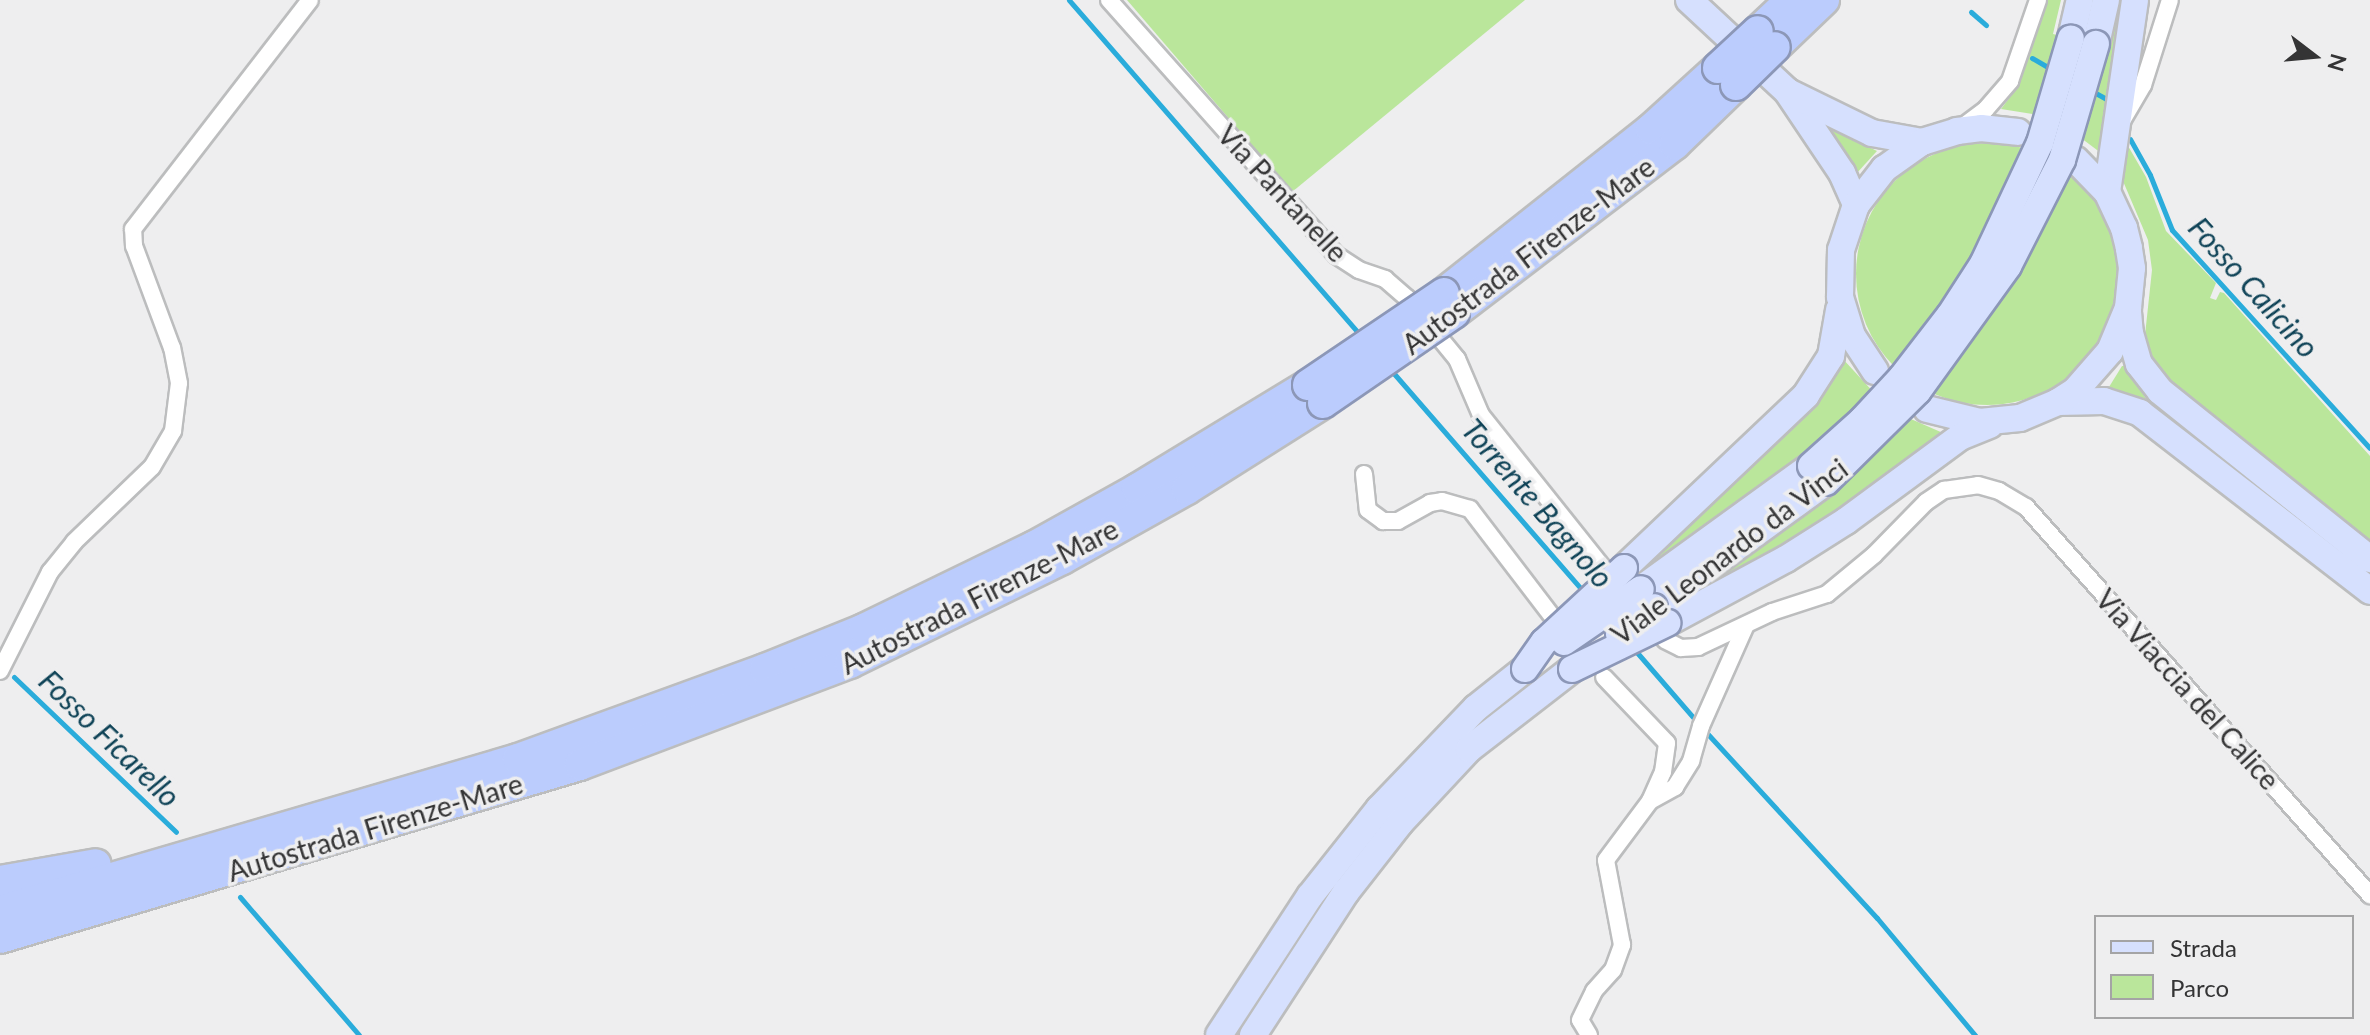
<!DOCTYPE html>
<html>
<head>
<meta charset="utf-8">
<style>
	body { margin:0 }
	#map { position:relative; width:2370px; height:1035px; overflow:hidden; background:#eeeeef; font-family:Lato,sans-serif }
	div>[style] { position:absolute }
	.green>* { inset:0; background:#bae69b }
	.round { border-radius:50% }
	.stream>* { height:5px; margin:-2.5px; padding:0 2.5px; transform-origin:2.5px; border-radius:2.5px; background:#2aacdb }
	.roads { filter:drop-shadow(2px 0 #bcbdbe) drop-shadow(-2px 0 #bcbdbe) drop-shadow(0 2px #bcbdbe) drop-shadow(0 -2px #bcbdbe) }
	.minor>* { height:16px; margin:-8px; padding:0 8px; transform-origin:8px; border-radius:8px; background:#fff }
	.primary>* { height:26px; margin:-13px; padding:0 13px; transform-origin:13px; border-radius:13px; background:#d6e0fe }
	.motorway>* { height:30px; margin:-15px; padding:0 15px; transform-origin:15px; border-radius:15px; background:#bbccfd }
	.bridges { filter:drop-shadow(2px 0 #8c97b7) drop-shadow(-2px 0 #8c97b7) drop-shadow(0 2px #8c97b7) drop-shadow(0 -2px #8c97b7) }
	.primary-bridge>* { height:26px; margin:-13px; padding:0 13px; transform-origin:13px; border-radius:13px; background:#d6e0fe }
	.motorway-bridge>* { height:30px; margin:-15px; padding:0 15px; transform-origin:15px; border-radius:15px; background:#bbccfd }
	span { translate:-50% -50%; white-space:nowrap; text-align:center; line-height:1.15; -webkit-text-stroke:7px #eeeeef; paint-order:stroke }
	.street-label { font-size:28px; color:#343435 }
	.water-label { font-size:30px; color:#0f4357; font-style:italic }
	.legend { position:absolute; left:2094px; top:915px; width:260px; height:104px; box-sizing:border-box; background:#eeeeef; border:2px solid #a4a4a5; margin:0; padding:10px 14px; list-style:none; font-size:24px; color:#343435 }
	.legend li { display:flex; align-items:center; gap:16px; height:40px }
	.legend b { width:40px; border:2px solid #a4a4a5 }
	.north { position:absolute; left:2274px; top:16px; width:80px; height:80px; -webkit-text-stroke:6px #eeeeef; paint-order:stroke; rotate:106deg; font-size:22px; font-weight:700; line-height:32px; text-align:center; color:#343435 }
	.north::after { content:''; display:block; margin:auto; width:28px; height:36px; background:#343435; clip-path:polygon(50% 0,100% 100%,50% 72%,0 100%) }
</style>
</head>
<body>
<div id="map">
	<div class="green">
		<i style="clip-path:polygon(1127px 0,1525px 0,1292px 192px)"></i>
		<i style="clip-path:polygon(2046px 0,2061px 0,2053px 34px,2107px 47px,2117px 0,2126px 0,2101px 153px,2069px 129px,2044px 116px,2001px 109px,2019px 85px)"></i>
		<i style="clip-path:polygon(1829px 130px,1834px 130px,1877px 151px,1856px 174px,1851px 173px)"></i>
		<i style="clip-path:polygon(2124px 139px,2146px 177px,2166px 231px,2216px 283px,2210px 298px,2216px 300px,2220px 292px,2224px 293px,2370px 456px,2370px 543px,2166px 381px,2153px 362px,2145px 335px,2152px 270px,2148px 240px,2120px 174px)"></i>
		<i class="round" style="left:1856px;top:143px;width:262px;height:262px"></i>
		<i style="clip-path:polygon(1842px 358px,1877px 396px,1904px 416px,1943px 433px,1850px 507px,1781px 552px,1683px 602px,1834px 492px,1800px 455px,1650px 565px,1647px 563px)"></i>
		<i style="clip-path:polygon(2122px 366px,2126px 366px,2148px 402px,2109px 387px)"></i>
	</div>
	<div class="stream">
		<i style="left:1069px;top:0;width:447px;rotate:49deg"></i>
		<i style="left:1971px;top:12px;width:20px;rotate:41deg"></i>
		<i style="left:2032px;top:58px;width:22px;rotate:30deg"></i>
		<i style="left:2092px;top:91px;width:18px;rotate:29deg"></i>
		<i style="left:2130px;top:139px;width:41px;rotate:60.9deg"></i>
		<i style="left:2150px;top:175px;width:59px;rotate:68.2deg"></i>
		<i style="left:2172px;top:230px;width:294px;rotate:47.8deg"></i>
		<i style="left:1390px;top:369px;width:297px;rotate:49deg"></i>
		<i style="left:1634px;top:649px;width:98px;rotate:49.1deg"></i>
		<i style="left:14px;top:677px;width:224px;rotate:43.7deg"></i>
		<i style="left:1705px;top:731px;width:254px;rotate:47.4deg"></i>
		<i style="left:1877px;top:918px;width:153px;rotate:50.1deg"></i>
		<i style="left:240px;top:897px;width:182px;rotate:49.2deg"></i>
	</div>
	<div class="roads">
		<div class="minor">
			<i style="left:1109px;top:0;width:341px;rotate:48.3deg"></i>
			<i style="left:1336px;top:255px;width:27px;rotate:33deg"></i>
			<i style="left:1359px;top:270px;width:28px;rotate:19deg"></i>
			<i style="left:1385px;top:279px;width:29px;rotate:41deg"></i>
			<i style="left:1407px;top:298px;width:79px;rotate:50.7deg"></i>
			<i style="left:1457px;top:359px;width:61px;rotate:66.8deg"></i>
			<i style="left:1481px;top:415px;width:196px;rotate:51.4deg"></i>
			<i style="left:2122px;top:121px;width:42px;rotate:-59.7deg"></i>
			<i style="left:2143px;top:85px;width:89px;rotate:-72.4deg"></i>
			<i style="left:1961px;top:128px;width:31px;rotate:-37deg"></i>
			<i style="left:1986px;top:109px;width:37px;rotate:-49deg"></i>
			<i style="left:2010px;top:81px;width:86px;rotate:-70.9deg"></i>
			<i style="left:1364px;top:474px;width:36px;rotate:84deg"></i>
			<i style="left:1368px;top:510px;width:19px;rotate:36deg"></i>
			<i style="left:1383px;top:521px;width:15px"></i>
			<i style="left:1398px;top:521px;width:37px;rotate:-29deg"></i>
			<i style="left:1430px;top:503px;width:12px;rotate:-9deg"></i>
			<i style="left:1442px;top:501px;width:29px;rotate:16deg"></i>
			<i style="left:1470px;top:509px;width:133px;rotate:52.6deg"></i>
			<i style="left:1665px;top:640px;width:18px;rotate:27deg"></i>
			<i style="left:1681px;top:648px;width:17px;rotate:-3deg"></i>
			<i style="left:1698px;top:647px;width:82px;rotate:-25.3deg"></i>
			<i style="left:1772px;top:612px;width:58px;rotate:-18.1deg"></i>
			<i style="left:1827px;top:594px;width:61px;rotate:-39.7deg"></i>
			<i style="left:1874px;top:555px;width:74px;rotate:-45.5deg"></i>
			<i style="left:1926px;top:502px;width:22px;rotate:-34deg"></i>
			<i style="left:1944px;top:490px;width:34px;rotate:-8deg"></i>
			<i style="left:1978px;top:485px;width:22px;rotate:16deg"></i>
			<i style="left:1999px;top:491px;width:31px;rotate:31deg"></i>
			<i style="left:2026px;top:507px;width:519px;rotate:48.44deg"></i>
			<i style="left:0;top:671px;width:111px;rotate:-63.2deg"></i>
			<i style="left:50px;top:572px;width:38px;rotate:-51deg"></i>
			<i style="left:74px;top:542px;width:108px;rotate:-43.9deg"></i>
			<i style="left:152px;top:467px;width:42px;rotate:-59.7deg"></i>
			<i style="left:173px;top:431px;width:48px;rotate:-82.9deg"></i>
			<i style="left:179px;top:383px;width:36px;rotate:-101deg"></i>
			<i style="left:172px;top:348px;width:109px;rotate:-110.4deg"></i>
			<i style="left:134px;top:246px;width:17px;rotate:-93deg"></i>
			<i style="left:133px;top:229px;width:289px;rotate:-52.3deg"></i>
			<i style="left:1650px;top:801px;width:29px;rotate:-29deg"></i>
			<i style="left:1675px;top:787px;width:31px;rotate:-58deg"></i>
			<i style="left:1691px;top:761px;width:36px;rotate:-74deg"></i>
			<i style="left:1701px;top:726px;width:111px;rotate:-66deg"></i>
			<i style="left:1589px;top:1035px;width:17px;rotate:-121deg"></i>
			<i style="left:1580px;top:1020px;width:32px;rotate:-64deg"></i>
			<i style="left:1594px;top:991px;width:28px;rotate:-48deg"></i>
			<i style="left:1613px;top:970px;width:27px;rotate:-70deg"></i>
			<i style="left:1622px;top:945px;width:86px;rotate:-100.7deg"></i>
			<i style="left:1606px;top:860px;width:74px;rotate:-53.3deg"></i>
			<i style="left:1650px;top:801px;width:32px;rotate:-66deg"></i>
			<i style="left:1663px;top:772px;width:29px;rotate:-82deg"></i>
			<i style="left:1667px;top:743px;width:91px;rotate:-133.7deg"></i>
		</div>
		<div class="primary">
			<i style="left:1689px;top:0;width:134px;rotate:42.9deg"></i>
			<i style="left:1787px;top:91px;width:99px;rotate:56.1deg"></i>
			<i style="left:1842px;top:173px;width:35px;rotate:66deg"></i>
			<i style="left:2071px;top:38px;width:39px;rotate:-77deg"></i>
			<i style="left:2096px;top:44px;width:45px;rotate:-77.2deg"></i>
			<i style="left:1790px;top:93px;width:91px;rotate:26deg"></i>
			<i style="left:1872px;top:133px;width:51px;rotate:10.2deg"></i>
			<i style="left:2107px;top:192px;width:194px;rotate:-81.7deg"></i>
			<i style="left:2128px;top:312px;width:21px;rotate:85deg"></i>
			<i style="left:2130px;top:333px;width:32px;rotate:74deg"></i>
			<i style="left:2139px;top:364px;width:34px;rotate:52deg"></i>
			<i style="left:2160px;top:391px;width:269px;rotate:38.7deg"></i>
			<i style="left:1875px;top:371px;width:42px;rotate:-123.3deg"></i>
			<i style="left:1852px;top:336px;width:41px;rotate:-107.1deg"></i>
			<i style="left:1840px;top:297px;width:47px;rotate:-88.8deg"></i>
			<i style="left:1841px;top:250px;width:47px;rotate:-71.6deg"></i>
			<i style="left:1856px;top:205px;width:46px;rotate:-52.1deg"></i>
			<i style="left:1884px;top:169px;width:47px;rotate:-35.4deg"></i>
			<i style="left:1922px;top:142px;width:37px;rotate:-17deg"></i>
			<i style="left:1957px;top:131px;width:24px;rotate:-7deg"></i>
			<i style="left:1981px;top:128px;width:37px;rotate:6deg"></i>
			<i style="left:2058px;top:402px;width:46px;rotate:-1.2deg"></i>
			<i style="left:2104px;top:401px;width:38px;rotate:18deg"></i>
			<i style="left:2140px;top:413px;width:291px;rotate:37.7deg"></i>
			<i style="left:1927px;top:409px;width:55px;rotate:13.8deg"></i>
			<i style="left:1980px;top:422px;width:40px;rotate:-5.7deg"></i>
			<i style="left:2020px;top:418px;width:41px;rotate:-22.8deg"></i>
			<i style="left:2058px;top:402px;width:20px;rotate:-33deg"></i>
			<i style="left:2075px;top:391px;width:53px;rotate:-48.8deg"></i>
			<i style="left:2110px;top:351px;width:47px;rotate:-67.3deg"></i>
			<i style="left:2128px;top:308px;width:40px;rotate:-84.3deg"></i>
			<i style="left:2132px;top:268px;width:20px;rotate:-99deg"></i>
			<i style="left:2129px;top:248px;width:21px;rotate:-104deg"></i>
			<i style="left:2124px;top:228px;width:40px;rotate:-115deg"></i>
			<i style="left:2107px;top:192px;width:45px;rotate:-134.1deg"></i>
			<i style="left:1624px;top:568px;width:251px;rotate:-43.5deg"></i>
			<i style="left:1806px;top:395px;width:46px;rotate:-57.3deg"></i>
			<i style="left:1831px;top:356px;width:47px;rotate:-80.1deg"></i>
			<i style="left:1641px;top:589px;width:210px;rotate:-35.9deg"></i>
			<i style="left:1654px;top:607px;width:213px;rotate:-36deg"></i>
			<i style="left:1667px;top:623px;width:135px;rotate:-28.3deg"></i>
			<i style="left:1786px;top:559px;width:71px;rotate:-32.3deg"></i>
			<i style="left:1846px;top:521px;width:142px;rotate:-36.4deg"></i>
			<i style="left:1960px;top:437px;width:32px;rotate:-22deg"></i>
			<i style="left:1219px;top:1035px;width:166px;rotate:-56.8deg"></i>
			<i style="left:1310px;top:896px;width:111px;rotate:-51.6deg"></i>
			<i style="left:1379px;top:809px;width:140px;rotate:-46.2deg"></i>
			<i style="left:1476px;top:708px;width:63px;rotate:-38.5deg"></i>
			<i style="left:1253px;top:1035px;width:171px;rotate:-57deg"></i>
			<i style="left:1346px;top:892px;width:88px;rotate:-52deg"></i>
			<i style="left:1400px;top:823px;width:101px;rotate:-47deg"></i>
			<i style="left:1469px;top:749px;width:130px;rotate:-37.8deg"></i>
		</div>
		<div class="motorway">
			<i style="left:1758px;top:31px;width:45px;rotate:-43.2deg"></i>
			<i style="left:1775px;top:47px;width:68px;rotate:-43.8deg"></i>
			<i style="left:1444px;top:293px;width:264px;rotate:-38.4deg"></i>
			<i style="left:1651px;top:129px;width:91px;rotate:-42.3deg"></i>
			<i style="left:1454px;top:313px;width:278px;rotate:-37.4deg"></i>
			<i style="left:1675px;top:144px;width:85px;rotate:-44deg"></i>
			<i style="left:0;top:881px;width:97px;rotate:-10deg"></i>
			<i style="left:0;top:911px;width:540px;rotate:-16.35deg"></i>
			<i style="left:518px;top:759px;width:263px;rotate:-20deg"></i>
			<i style="left:765px;top:669px;width:107px;rotate:-22deg"></i>
			<i style="left:864px;top:629px;width:188px;rotate:-25.9deg"></i>
			<i style="left:1033px;top:547px;width:119px;rotate:-29.1deg"></i>
			<i style="left:1137px;top:489px;width:200px;rotate:-31.3deg"></i>
			<i style="left:0;top:938px;width:605px;rotate:-16.61deg"></i>
			<i style="left:580px;top:765px;width:289px;rotate:-20.7deg"></i>
			<i style="left:850px;top:663px;width:236px;rotate:-26.1deg"></i>
			<i style="left:1062px;top:559px;width:143px;rotate:-29.2deg"></i>
			<i style="left:1187px;top:489px;width:161px;rotate:-32.3deg"></i>
		</div>
	</div>
	<div class="bridges">
		<div class="primary-bridge">
			<i style="left:1811px;top:466px;width:69px;rotate:-42deg"></i>
			<i style="left:1862px;top:420px;width:59px;rotate:-47.1deg"></i>
			<i style="left:1902px;top:377px;width:78px;rotate:-52.3deg"></i>
			<i style="left:1950px;top:315px;width:61px;rotate:-57.1deg"></i>
			<i style="left:1983px;top:264px;width:134px;rotate:-64.8deg"></i>
			<i style="left:2040px;top:143px;width:109px;rotate:-73.6deg"></i>
			<i style="left:1826px;top:482px;width:129px;rotate:-44.7deg"></i>
			<i style="left:1918px;top:391px;width:154px;rotate:-54.2deg"></i>
			<i style="left:2008px;top:266px;width:119px;rotate:-63deg"></i>
			<i style="left:2062px;top:160px;width:121px;rotate:-73.7deg"></i>
			<i style="left:1619px;top:634px;width:44px;rotate:-37.6deg"></i>
			<i style="left:1564px;top:642px;width:93px;rotate:-34.5deg"></i>
			<i style="left:1525px;top:669px;width:33px;rotate:-55deg"></i>
			<i style="left:1544px;top:642px;width:109px;rotate:-42.8deg"></i>
			<i style="left:1572px;top:669px;width:106px;rotate:-25.8deg"></i>
		</div>
		<div class="motorway-bridge">
			<i style="left:1718px;top:68px;width:54px;rotate:-42.8deg"></i>
			<i style="left:1736px;top:85px;width:54px;rotate:-44.3deg"></i>
			<i style="left:1308px;top:385px;width:164px;rotate:-34.1deg"></i>
			<i style="left:1323px;top:403px;width:159px;rotate:-34.5deg"></i>
		</div>
	</div>
	<div class="street-label">
		<span style="left:1283px;top:193px;rotate:47deg">Via Pantanelle</span>
		<span style="left:1528px;top:255px;rotate:-37deg">Autostrada Firenze-Mare</span>
		<span style="left:1729px;top:551px;rotate:-37deg">Viale Leonardo da Vinci</span>
		<span style="left:979px;top:596px;rotate:-27deg">Autostrada Firenze-Mare</span>
		<span style="left:2188px;top:689px;rotate:48deg">Via Viaccia del Calice</span>
		<span style="left:375px;top:827px;rotate:-17deg">Autostrada Firenze-Mare</span>
	</div>
	<div class="water-label">
		<span style="left:2254px;top:287px;rotate:48deg">Fosso Calicino</span>
		<span style="left:1538px;top:503px;rotate:49deg">Torrente Bagnolo</span>
		<span style="left:110px;top:738px;rotate:44deg">Fosso Ficarello</span>
	</div>
	<ul class="legend">
	<li><b style="height:10px;background:#d6e0fe"></b>Strada</li>
	<li><b style="height:22px;background:#bae69b"></b>Parco</li>
	</ul>
	<div class="north">N</div>
</div>
</body>
</html>
